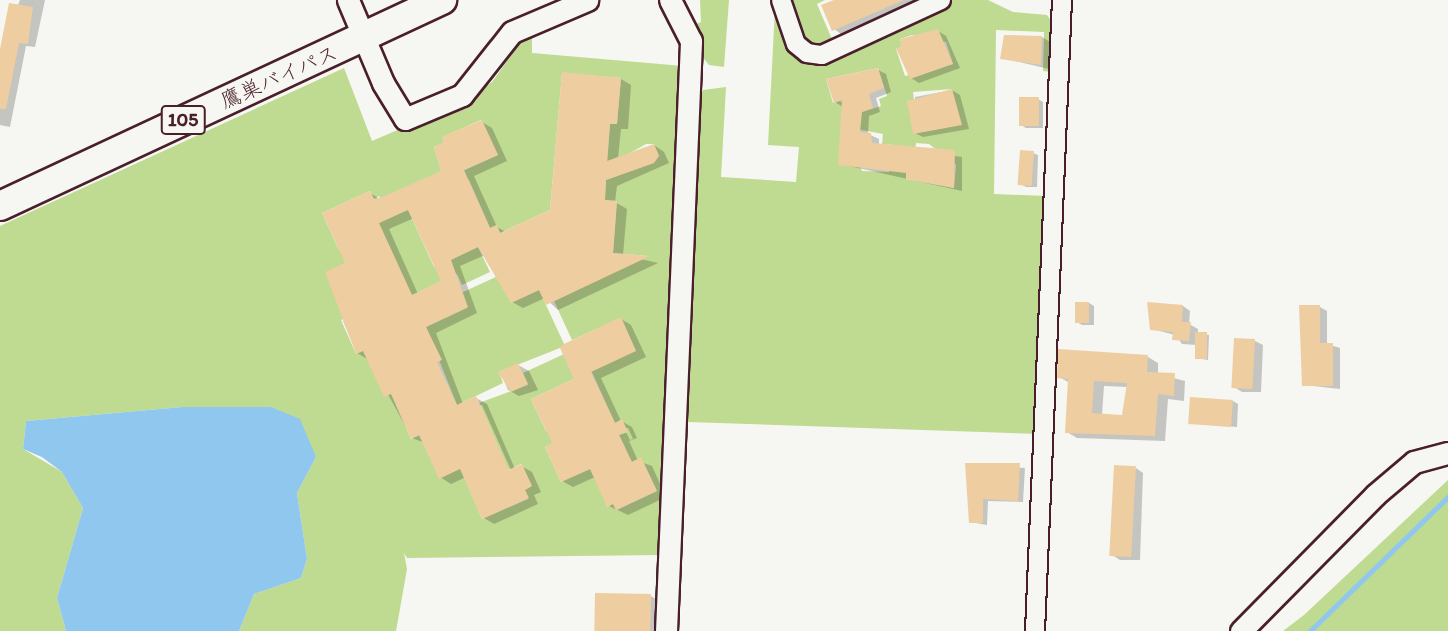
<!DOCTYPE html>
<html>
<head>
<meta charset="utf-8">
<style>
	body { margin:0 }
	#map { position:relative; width:1448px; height:631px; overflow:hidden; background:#f6f6f2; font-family:Itim,"Klee One",sans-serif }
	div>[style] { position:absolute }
	.green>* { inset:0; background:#bfda91 }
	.water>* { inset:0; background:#90c7ee }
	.shadow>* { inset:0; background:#0003 }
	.stream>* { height:4.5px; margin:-2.25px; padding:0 2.25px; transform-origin:2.25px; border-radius:2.25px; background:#90c7ee }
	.building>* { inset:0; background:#eecea0; transform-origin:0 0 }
	.roads { filter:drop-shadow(2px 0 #4a1f2b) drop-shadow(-2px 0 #4a1f2b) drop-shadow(0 2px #4a1f2b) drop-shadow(0 -2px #4a1f2b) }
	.minor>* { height:18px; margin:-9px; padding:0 9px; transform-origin:9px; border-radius:9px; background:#f6f6f2 }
	.tertiary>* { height:21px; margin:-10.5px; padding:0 10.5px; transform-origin:10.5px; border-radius:10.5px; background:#f6f6f2 }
	.trunk>* { height:28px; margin:-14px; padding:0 14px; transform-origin:14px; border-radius:14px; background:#f6f6f2 }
	span { translate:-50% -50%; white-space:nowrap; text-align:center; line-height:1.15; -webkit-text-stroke:5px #f6f6f2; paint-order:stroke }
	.shield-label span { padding:2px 5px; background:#f6f6f2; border:2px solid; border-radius:5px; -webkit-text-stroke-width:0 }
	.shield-label { font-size:19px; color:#4a1f2b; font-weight:700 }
	.street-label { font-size:21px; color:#4a1f2b }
</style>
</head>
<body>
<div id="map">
	<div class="green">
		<i style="clip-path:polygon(700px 0,729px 0,724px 67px,709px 65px,701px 55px,692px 26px,701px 22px)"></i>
		<i style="clip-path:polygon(792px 0,825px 0,817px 4px,834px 44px,820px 47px,798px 36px)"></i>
		<i style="clip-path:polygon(evenodd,950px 0,988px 0,1013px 12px,1047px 15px,1054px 25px,1053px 72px,1043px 71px,1044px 32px,996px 30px,994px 194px,1046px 196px,1040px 434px,688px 422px,681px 416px,698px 99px,703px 90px,726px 87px,721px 177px,796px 182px,799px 147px,768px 145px,775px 8px,790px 50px,829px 60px,931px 15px,950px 0,912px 35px,946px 42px,953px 64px,905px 76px,896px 49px,902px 46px,900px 39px,912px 35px,950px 0,878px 68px,887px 96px,879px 99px,881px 106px,856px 114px,840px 101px,833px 103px,826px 79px,878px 68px,950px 0,952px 89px,961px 125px,907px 101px,914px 100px,913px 92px,952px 89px,950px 0,841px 126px,883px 134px,882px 144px,894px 145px,889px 172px,862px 171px,841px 126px,950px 0,916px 143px,929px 144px,956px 165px,954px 188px,906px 179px,908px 151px,915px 151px,916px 143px)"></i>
		<i style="clip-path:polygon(evenodd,532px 35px,532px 53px,683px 66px,661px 555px,407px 558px,404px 553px,407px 569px,396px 631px,239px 631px,254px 594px,301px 578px,307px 559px,297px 493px,316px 457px,271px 407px,182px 407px,26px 421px,23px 449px,62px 472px,83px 508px,57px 598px,66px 631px,0 631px,0 226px,344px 68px,372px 141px,465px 101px,492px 82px,520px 43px,532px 35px,562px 73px,621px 78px,617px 124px,610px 124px,607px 166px,646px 144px,654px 144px,659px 156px,653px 163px,606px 180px,605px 200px,617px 201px,613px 253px,648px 256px,554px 301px,572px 340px,621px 318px,636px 351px,590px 368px,615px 423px,622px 420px,627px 432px,619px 435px,625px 447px,618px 468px,641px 458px,657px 491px,617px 510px,613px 504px,607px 507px,599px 465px,561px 482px,545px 447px,591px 425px,580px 416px,546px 431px,531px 399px,574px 379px,575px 349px,523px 373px,528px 385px,479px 403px,504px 460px,499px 474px,521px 464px,531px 486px,525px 490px,528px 499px,482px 519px,468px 486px,483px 459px,458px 418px,411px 439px,396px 405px,431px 376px,401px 334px,356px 354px,341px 320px,376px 305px,338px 248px,322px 213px,370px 191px,374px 199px,379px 196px,389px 218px,368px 229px,412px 295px,457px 274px,462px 285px,490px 272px,478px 247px,434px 267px,399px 190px,442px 174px,434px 147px,444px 143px,443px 137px,481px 120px,498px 155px,454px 175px,469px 180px,490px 228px,496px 225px,500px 233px,550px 210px,562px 73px)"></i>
		<i style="clip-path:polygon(498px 276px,511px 303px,539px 290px,565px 346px,499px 372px,503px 383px,457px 405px,426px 327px,467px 308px,461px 293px)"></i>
		<i style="clip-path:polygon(1448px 480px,1448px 631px,1283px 631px,1304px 615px)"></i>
	</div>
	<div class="water">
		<i style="clip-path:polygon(182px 407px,271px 407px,300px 419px,316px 457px,297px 493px,307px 559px,301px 578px,254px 594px,239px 631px,66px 631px,57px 598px,83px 508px,62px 472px,42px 457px,23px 449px,26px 421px)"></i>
	</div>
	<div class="shadow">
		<i style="clip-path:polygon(20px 0,45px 0,35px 47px,26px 46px,10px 127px,0 125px,0 51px)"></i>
		<i style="clip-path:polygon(838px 0,914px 0,915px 3px,841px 34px,834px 29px)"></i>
		<i style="clip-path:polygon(938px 31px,946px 36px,960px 68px,919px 83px,911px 78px,904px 47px)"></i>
		<i style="clip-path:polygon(1042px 37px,1050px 42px,1049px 69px,1002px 58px)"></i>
		<i style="clip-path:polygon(878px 70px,886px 74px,891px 92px,876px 98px,880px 112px,869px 116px,868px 134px,879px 139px,879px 146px,962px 157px,962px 191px,840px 164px,843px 107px,835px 102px)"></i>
		<i style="clip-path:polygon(evenodd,621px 79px,631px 85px,628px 129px,621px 129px,618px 158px,654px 145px,664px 152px,669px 163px,617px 186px,615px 202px,627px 209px,623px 255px,658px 263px,558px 310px,545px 298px,523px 308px,512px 302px,485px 255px,460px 266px,477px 313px,436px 333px,463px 404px,476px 398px,487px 404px,515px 469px,521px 466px,532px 472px,541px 492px,534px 495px,538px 504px,494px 524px,484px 518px,466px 477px,451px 484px,440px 477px,425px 443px,412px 438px,369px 360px,357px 353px,343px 321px,348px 319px,347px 264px,370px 193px,380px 199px,443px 172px,482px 122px,492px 128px,507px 161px,474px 176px,497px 227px,506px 232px,552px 211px,621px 79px,414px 218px,443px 282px,418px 294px,389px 229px,414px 218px,621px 79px,478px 405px,482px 405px,514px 477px,511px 478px,478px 405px)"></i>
		<i style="clip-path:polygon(952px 90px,960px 95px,969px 129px,923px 137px,915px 133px,915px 97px)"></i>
		<i style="clip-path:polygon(1038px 99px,1043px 102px,1043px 128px,1026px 128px,1021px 125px)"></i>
		<i style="clip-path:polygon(1033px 153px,1038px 155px,1037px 187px,1026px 187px,1021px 184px)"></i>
		<i style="clip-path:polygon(1089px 303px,1094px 306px,1094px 325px,1082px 325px,1077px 322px)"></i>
		<i style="clip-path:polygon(1183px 306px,1190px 311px,1189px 324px,1198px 329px,1198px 334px,1209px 335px,1208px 360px,1196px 358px,1197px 345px,1182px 344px,1175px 335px,1152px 329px)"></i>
		<i style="clip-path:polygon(1320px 307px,1327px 311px,1327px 344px,1340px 348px,1340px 389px,1304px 385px)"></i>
		<i style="clip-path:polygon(evenodd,621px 319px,631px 325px,646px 357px,601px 378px,621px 421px,632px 427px,637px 438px,629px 441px,638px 461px,652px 466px,666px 497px,628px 515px,609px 506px,595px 477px,573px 487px,562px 481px,554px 444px,577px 380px,621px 319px,624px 428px,628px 428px,633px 439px,630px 440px,624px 428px)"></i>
		<i style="clip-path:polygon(1255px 341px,1263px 345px,1261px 392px,1242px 392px,1234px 387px)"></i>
		<i style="clip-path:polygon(evenodd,1148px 357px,1158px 363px,1158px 374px,1185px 381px,1184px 401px,1168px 399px,1165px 441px,1077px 438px,1067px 432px,1070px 383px,1059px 377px,1148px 357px,1104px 386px,1128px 387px,1123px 417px,1102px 415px,1104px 386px)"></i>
		<i style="clip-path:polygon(518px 365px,529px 371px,538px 390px,519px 396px,508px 390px,501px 373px)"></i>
		<i style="clip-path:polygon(1233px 401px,1238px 404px,1237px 427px,1190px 423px)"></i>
		<i style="clip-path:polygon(967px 465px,1025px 468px,1023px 502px,988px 501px,987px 525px,970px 522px)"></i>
		<i style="clip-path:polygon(1136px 468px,1143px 473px,1140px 560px,1120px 560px,1112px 555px)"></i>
		<i style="clip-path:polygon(651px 596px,661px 602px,661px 631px,596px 631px)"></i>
	</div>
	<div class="stream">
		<i style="left:1310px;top:631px;width:192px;rotate:-44.2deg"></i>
	</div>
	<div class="building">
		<i style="clip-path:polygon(834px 0,904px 0,832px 31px,821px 5px)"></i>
		<i style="clip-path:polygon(9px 3px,33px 7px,28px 44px,19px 43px,6px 109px,0 109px,0 49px)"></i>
		<i style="clip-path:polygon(938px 29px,953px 64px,910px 79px,896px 48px,902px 46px,900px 39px)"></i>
		<i style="clip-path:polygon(1004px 35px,1042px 36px,1041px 65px,1000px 59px)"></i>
		<i style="clip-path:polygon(878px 68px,884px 88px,869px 94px,873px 108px,862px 112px,860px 132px,871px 133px,872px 143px,955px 150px,954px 188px,906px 179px,906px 173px,838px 165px,842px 100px,834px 103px,826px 79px)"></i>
		<i style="clip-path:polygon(evenodd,562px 72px,621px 78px,617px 124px,610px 124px,607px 161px,654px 144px,659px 156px,654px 163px,606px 180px,605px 200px,617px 201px,613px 253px,650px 256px,546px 305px,539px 290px,511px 303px,478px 247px,451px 260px,468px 307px,426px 327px,442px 360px,437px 362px,457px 405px,476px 396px,509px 470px,522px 464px,532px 486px,525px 490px,529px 498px,482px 519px,460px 469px,439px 479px,419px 435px,411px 439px,391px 394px,384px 397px,363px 351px,356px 354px,325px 272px,345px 263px,322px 213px,370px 191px,374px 199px,380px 198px,441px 171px,434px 147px,444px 143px,442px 137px,482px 120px,498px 155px,464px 170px,490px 228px,497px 225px,500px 233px,550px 210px,562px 72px,408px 210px,441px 281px,412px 295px,379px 223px,408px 210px)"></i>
		<i style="clip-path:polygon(952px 89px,962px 125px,913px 134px,907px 101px)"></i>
		<i style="left:1019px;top:97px;width:20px;height:29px"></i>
		<i style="left:1020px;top:150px;width:14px;height:35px;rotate:4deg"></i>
		<i style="left:1075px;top:302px;width:14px;height:21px"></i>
		<i style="clip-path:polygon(1147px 302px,1183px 305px,1182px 322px,1191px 322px,1189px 341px,1172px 340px,1173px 332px,1150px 330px)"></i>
		<i style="clip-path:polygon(1299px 305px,1320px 305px,1320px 343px,1333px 343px,1333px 386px,1302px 386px)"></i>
		<i style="clip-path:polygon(621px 317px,636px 351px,591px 372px,615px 423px,622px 419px,628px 432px,619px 435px,632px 462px,641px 457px,657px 491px,616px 510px,613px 504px,607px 507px,590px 469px,561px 482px,545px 447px,552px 443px,531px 399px,574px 379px,560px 348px,564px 344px)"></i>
		<i style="left:1195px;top:332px;width:12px;height:27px"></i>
		<i style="left:1234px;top:338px;width:21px;height:50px;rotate:3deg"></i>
		<i style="clip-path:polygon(evenodd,1058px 349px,1148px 355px,1147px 372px,1175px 373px,1174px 396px,1158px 394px,1155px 436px,1065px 433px,1068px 379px,1057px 378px,1058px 349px,1094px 381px,1127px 383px,1122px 415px,1092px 413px,1094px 381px)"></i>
		<i style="clip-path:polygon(518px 363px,528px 384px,511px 392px,498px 372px)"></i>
		<i style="left:1190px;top:397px;width:43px;height:27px;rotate:4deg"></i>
		<i style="clip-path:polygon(965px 463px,1020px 463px,1018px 501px,983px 499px,983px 523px,969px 523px)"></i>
		<i style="left:1114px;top:465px;width:22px;height:91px;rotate:3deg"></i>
		<i style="left:595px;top:593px;width:56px;height:38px;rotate:1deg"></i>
	</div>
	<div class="roads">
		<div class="minor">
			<i style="left:781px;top:0;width:46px;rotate:71.2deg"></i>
			<i style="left:796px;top:44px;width:14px;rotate:39deg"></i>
			<i style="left:807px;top:53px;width:15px;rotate:8deg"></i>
			<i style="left:822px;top:55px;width:131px;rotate:-24.8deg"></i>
			<i style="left:1035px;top:631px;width:632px;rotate:-87.55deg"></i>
		</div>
		<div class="tertiary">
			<i style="left:348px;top:0;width:90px;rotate:67.1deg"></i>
			<i style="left:383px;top:83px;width:42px;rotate:58.6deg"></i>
			<i style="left:405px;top:119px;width:62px;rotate:-22.8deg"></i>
			<i style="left:462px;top:95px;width:80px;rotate:-51.6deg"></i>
			<i style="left:512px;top:32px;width:82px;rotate:-23.1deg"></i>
			<i style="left:666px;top:631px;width:591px;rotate:-87.57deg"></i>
			<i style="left:691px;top:41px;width:46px;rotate:-117.1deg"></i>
			<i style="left:1241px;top:631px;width:191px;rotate:-45.4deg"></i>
			<i style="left:1375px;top:495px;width:51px;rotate:-40.2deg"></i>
			<i style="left:1414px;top:462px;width:35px;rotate:-15deg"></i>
		</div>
		<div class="trunk">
			<i style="left:0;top:206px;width:488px;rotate:-25deg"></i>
		</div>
	</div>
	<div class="shield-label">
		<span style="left:183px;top:120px">105</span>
	</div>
	<div class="street-label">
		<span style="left:279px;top:77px;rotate:-24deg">鷹巣バイパス</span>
	</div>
</div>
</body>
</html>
